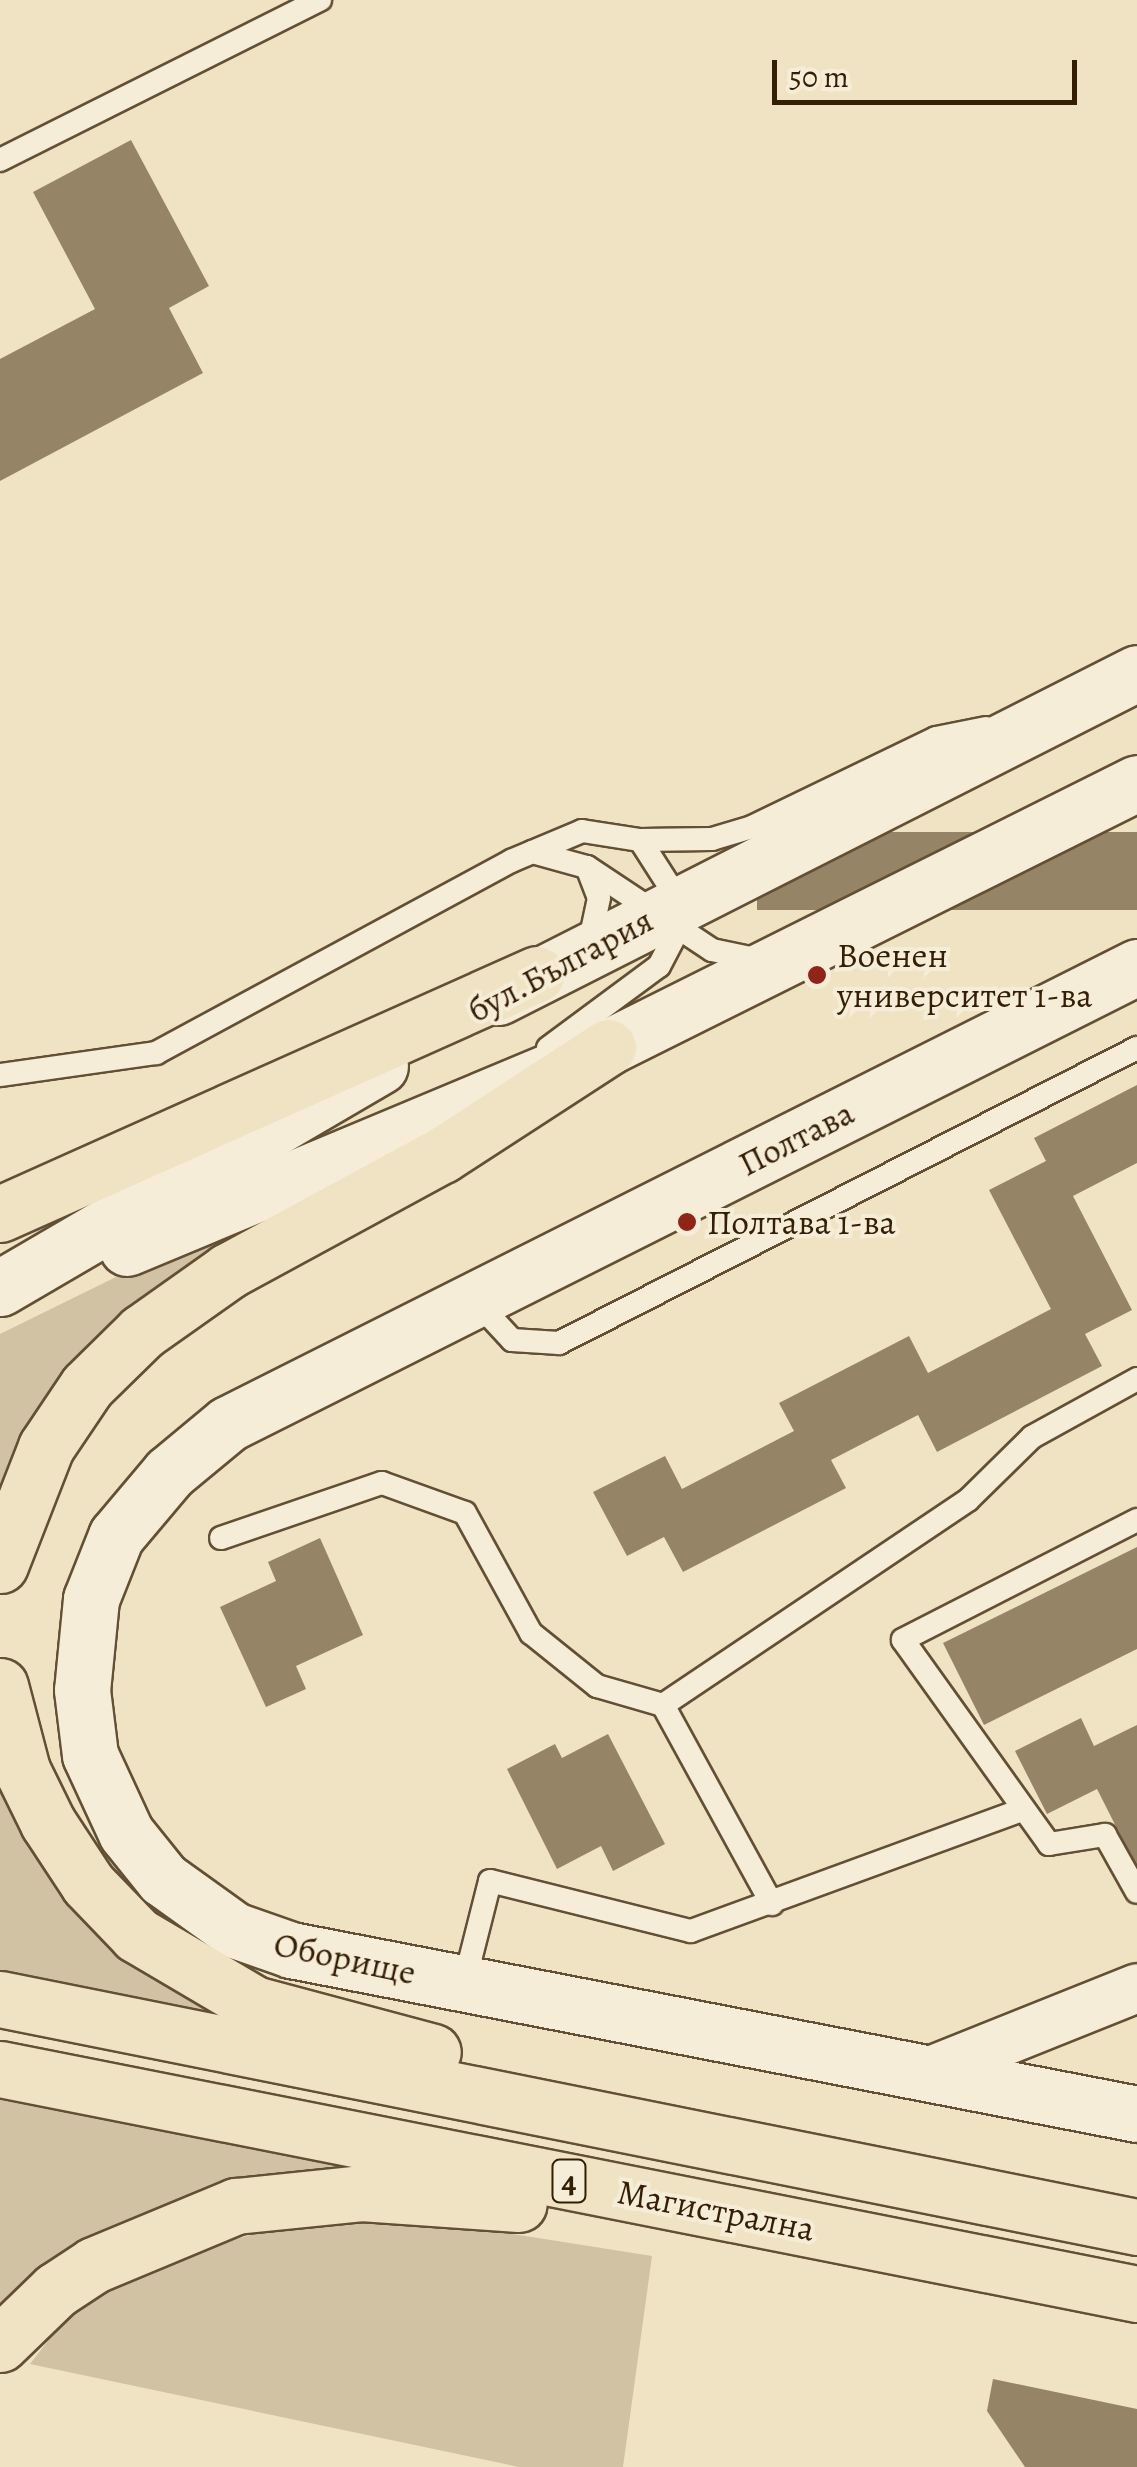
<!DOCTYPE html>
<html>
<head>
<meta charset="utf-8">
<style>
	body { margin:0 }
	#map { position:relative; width:1137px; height:2467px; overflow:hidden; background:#f0e3c3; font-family:Alegreya,serif }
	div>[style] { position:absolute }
	.green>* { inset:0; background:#d0c2a3 }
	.building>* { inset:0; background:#968467; transform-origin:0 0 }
	.roads { filter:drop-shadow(2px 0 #634f34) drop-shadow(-2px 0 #634f34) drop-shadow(0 2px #634f34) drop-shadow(0 -2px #634f34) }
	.lane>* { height:22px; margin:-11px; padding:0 11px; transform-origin:11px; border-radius:11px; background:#f5edd8 }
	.street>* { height:48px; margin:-24px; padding:0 24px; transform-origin:24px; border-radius:24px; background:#f5edd8 }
	.secondary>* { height:55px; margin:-27.5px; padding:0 27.5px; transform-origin:27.5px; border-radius:27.5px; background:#f5edd8 }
	.primary>* { height:55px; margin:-27.5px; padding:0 27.5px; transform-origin:27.5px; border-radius:27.5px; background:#f0e3c3 }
	.dots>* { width:28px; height:28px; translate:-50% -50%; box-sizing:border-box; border:5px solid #f5edd8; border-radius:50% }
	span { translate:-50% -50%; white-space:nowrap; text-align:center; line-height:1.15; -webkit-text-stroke:8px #f5edd8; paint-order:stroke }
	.shield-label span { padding:2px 8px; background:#f5edd8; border:2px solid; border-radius:8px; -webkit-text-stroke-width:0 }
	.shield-label { font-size:32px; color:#341e04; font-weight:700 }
	.poi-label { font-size:35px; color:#341e04 }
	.left { translate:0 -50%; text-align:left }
	.street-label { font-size:35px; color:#341e04 }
	.scale { position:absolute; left:772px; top:60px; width:305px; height:45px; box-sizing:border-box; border:5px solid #341e04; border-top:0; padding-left:12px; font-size:30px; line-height:35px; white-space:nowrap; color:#341e04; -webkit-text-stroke:8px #f5edd8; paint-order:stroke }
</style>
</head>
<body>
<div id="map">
	<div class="green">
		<i style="clip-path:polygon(413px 1131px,256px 1238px,0 1511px,0 1334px)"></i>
		<i style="clip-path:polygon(0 1761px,235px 2019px,0 1972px)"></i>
		<i style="clip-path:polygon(0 2100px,357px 2167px,0 2319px)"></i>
		<i style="clip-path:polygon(425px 2220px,652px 2256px,623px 2467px,519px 2467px,30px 2364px,61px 2324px,110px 2284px,180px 2255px,254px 2234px,339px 2222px)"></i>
	</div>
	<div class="building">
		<i style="clip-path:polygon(131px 140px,209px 286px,169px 308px,203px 373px,0 481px,0 359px,95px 309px,33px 192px)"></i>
		<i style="left:1137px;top:832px;width:78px;height:380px;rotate:90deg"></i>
		<i style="clip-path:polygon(1137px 1085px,1137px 1163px,1073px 1196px,1132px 1310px,1085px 1334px,1102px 1366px,937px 1452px,918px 1415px,831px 1460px,846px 1488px,683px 1572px,664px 1537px,627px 1556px,593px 1492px,665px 1456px,682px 1489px,794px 1431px,779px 1403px,909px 1336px,928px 1373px,1051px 1309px,989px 1190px,1046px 1161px,1034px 1138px)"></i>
		<i style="clip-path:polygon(320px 1538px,363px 1635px,296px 1666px,306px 1689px,266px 1707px,220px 1607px,276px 1581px,268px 1562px)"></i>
		<i style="clip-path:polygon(1137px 1547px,1137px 1649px,984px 1725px,943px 1643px)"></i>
		<i style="clip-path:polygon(1081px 1718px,1094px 1746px,1137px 1725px,1137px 1868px,1097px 1789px,1047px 1814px,1015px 1751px)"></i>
		<i style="clip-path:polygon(608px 1734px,665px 1844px,613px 1871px,601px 1846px,557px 1869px,507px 1769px,555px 1744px,562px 1758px)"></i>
		<i style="clip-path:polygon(993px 2379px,1137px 2409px,1137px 2467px,1025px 2467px,987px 2411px)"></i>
	</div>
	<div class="roads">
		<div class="lane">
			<i style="left:0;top:160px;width:358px;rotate:-26.6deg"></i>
			<i style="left:532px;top:852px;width:57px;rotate:15.3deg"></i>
			<i style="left:587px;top:867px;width:150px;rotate:33.6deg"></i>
			<i style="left:712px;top:950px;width:49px;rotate:11.8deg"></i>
			<i style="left:587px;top:867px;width:33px;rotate:69deg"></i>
			<i style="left:599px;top:898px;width:48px;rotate:102deg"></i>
			<i style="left:548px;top:1048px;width:138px;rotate:-36.5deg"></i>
			<i style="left:659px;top:966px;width:41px;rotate:-62.2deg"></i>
			<i style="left:678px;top:930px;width:29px;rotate:-88deg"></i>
			<i style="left:679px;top:901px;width:72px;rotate:-122.6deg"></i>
			<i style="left:0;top:1075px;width:158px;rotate:-8deg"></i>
			<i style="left:156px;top:1053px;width:404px;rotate:-28.4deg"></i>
			<i style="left:511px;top:861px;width:77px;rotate:-22.9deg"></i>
			<i style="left:582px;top:831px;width:59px;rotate:8.8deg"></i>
			<i style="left:640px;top:840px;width:72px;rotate:-0.8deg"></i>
			<i style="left:712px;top:839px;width:42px;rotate:-16.7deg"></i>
			<i style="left:752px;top:827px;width:204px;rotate:-25.8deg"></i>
			<i style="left:936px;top:738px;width:51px;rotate:-11.3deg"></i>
			<i style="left:474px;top:1299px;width:56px;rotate:47.2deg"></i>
			<i style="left:512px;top:1340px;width:47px;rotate:3.7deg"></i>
			<i style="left:559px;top:1343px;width:649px;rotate:-27.04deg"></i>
			<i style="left:1137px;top:1520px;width:263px;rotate:152.9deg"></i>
			<i style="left:903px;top:1640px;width:251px;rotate:54.4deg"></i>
			<i style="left:1049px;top:1844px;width:57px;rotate:-9.1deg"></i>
			<i style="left:1105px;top:1835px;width:65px;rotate:60.7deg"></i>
			<i style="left:221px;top:1538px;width:170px;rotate:-18.9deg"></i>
			<i style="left:382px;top:1483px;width:88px;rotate:19.9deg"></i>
			<i style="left:465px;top:1513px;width:137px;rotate:61.2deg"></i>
			<i style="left:531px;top:1633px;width:85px;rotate:38.8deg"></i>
			<i style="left:597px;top:1686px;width:69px;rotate:16.1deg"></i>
			<i style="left:663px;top:1705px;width:367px;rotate:-33.9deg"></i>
			<i style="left:968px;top:1500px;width:90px;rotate:-44.5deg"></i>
			<i style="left:1032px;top:1437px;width:120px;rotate:-28.9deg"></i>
			<i style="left:663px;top:1705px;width:227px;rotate:61.3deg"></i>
			<i style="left:464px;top:1984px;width:106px;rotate:-75.8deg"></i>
			<i style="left:490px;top:1881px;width:207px;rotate:14deg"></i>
			<i style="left:691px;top:1931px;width:351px;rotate:-20.1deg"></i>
		</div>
		<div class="street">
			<i style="left:925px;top:2073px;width:228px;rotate:-21.8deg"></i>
		</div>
		<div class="secondary">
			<i style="left:1137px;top:967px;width:1017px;rotate:153.31deg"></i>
			<i style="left:228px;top:1424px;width:77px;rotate:140.3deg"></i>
			<i style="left:169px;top:1473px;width:82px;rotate:130.1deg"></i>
			<i style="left:116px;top:1536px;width:68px;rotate:111.6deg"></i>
			<i style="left:91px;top:1599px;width:91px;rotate:95.6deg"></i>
			<i style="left:82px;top:1690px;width:65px;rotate:83deg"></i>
			<i style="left:90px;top:1755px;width:86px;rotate:65.2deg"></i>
			<i style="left:126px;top:1833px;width:59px;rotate:51.2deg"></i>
			<i style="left:163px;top:1879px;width:87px;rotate:35.7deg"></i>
			<i style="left:234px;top:1930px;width:60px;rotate:19.3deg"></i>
			<i style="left:291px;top:1950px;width:862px;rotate:10.97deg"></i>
			<i style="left:498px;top:997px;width:716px;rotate:-26.89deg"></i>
			<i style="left:127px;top:1248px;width:521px;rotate:-22.68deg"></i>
			<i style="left:608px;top:1047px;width:591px;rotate:-26.52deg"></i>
			<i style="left:0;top:1288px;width:440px;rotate:-30.3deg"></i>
		</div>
		<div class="primary">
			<i style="left:0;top:1214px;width:588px;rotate:-24.08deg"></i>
			<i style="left:0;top:1565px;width:127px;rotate:-68.7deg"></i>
			<i style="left:46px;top:1447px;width:73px;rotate:-56.1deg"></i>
			<i style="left:87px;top:1386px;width:77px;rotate:-44.5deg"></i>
			<i style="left:142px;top:1332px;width:105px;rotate:-35.3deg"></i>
			<i style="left:228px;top:1271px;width:243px;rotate:-28.5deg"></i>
			<i style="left:442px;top:1155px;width:198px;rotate:-33deg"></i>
			<i style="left:0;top:1686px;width:87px;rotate:75.3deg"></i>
			<i style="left:22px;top:1770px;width:59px;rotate:63.9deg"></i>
			<i style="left:48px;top:1823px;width:73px;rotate:56.7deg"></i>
			<i style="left:88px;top:1884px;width:71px;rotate:46.1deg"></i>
			<i style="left:137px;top:1935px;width:136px;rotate:30.5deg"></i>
			<i style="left:254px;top:2004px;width:185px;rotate:15deg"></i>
			<i style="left:0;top:1999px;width:1160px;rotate:11.34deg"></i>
			<i style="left:0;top:2069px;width:1159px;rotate:11.19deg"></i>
			<i style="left:0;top:2344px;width:78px;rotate:-44deg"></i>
			<i style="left:56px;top:2290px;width:45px;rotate:-33.3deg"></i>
			<i style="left:94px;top:2265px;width:154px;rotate:-22.6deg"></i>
			<i style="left:236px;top:2206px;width:126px;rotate:-5.9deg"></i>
			<i style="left:361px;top:2193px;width:158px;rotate:4deg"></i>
		</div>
	</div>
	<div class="dots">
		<i style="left:817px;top:975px;background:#8f2418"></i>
		<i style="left:687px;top:1222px;background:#8f2418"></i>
	</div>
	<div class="shield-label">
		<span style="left:569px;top:2181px">4</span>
	</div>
	<div class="poi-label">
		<span class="left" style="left:837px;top:975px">Военен<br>университет 1-ва</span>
		<span class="left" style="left:707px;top:1222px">Полтава 1-ва</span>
	</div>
	<div class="street-label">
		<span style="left:560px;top:965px;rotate:-28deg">бул.България</span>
		<span style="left:796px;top:1138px;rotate:-27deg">Полтава</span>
		<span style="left:345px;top:1958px;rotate:12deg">Оборище</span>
		<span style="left:716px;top:2210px;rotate:11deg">Магистрална</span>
	</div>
	<div class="scale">50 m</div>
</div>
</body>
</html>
